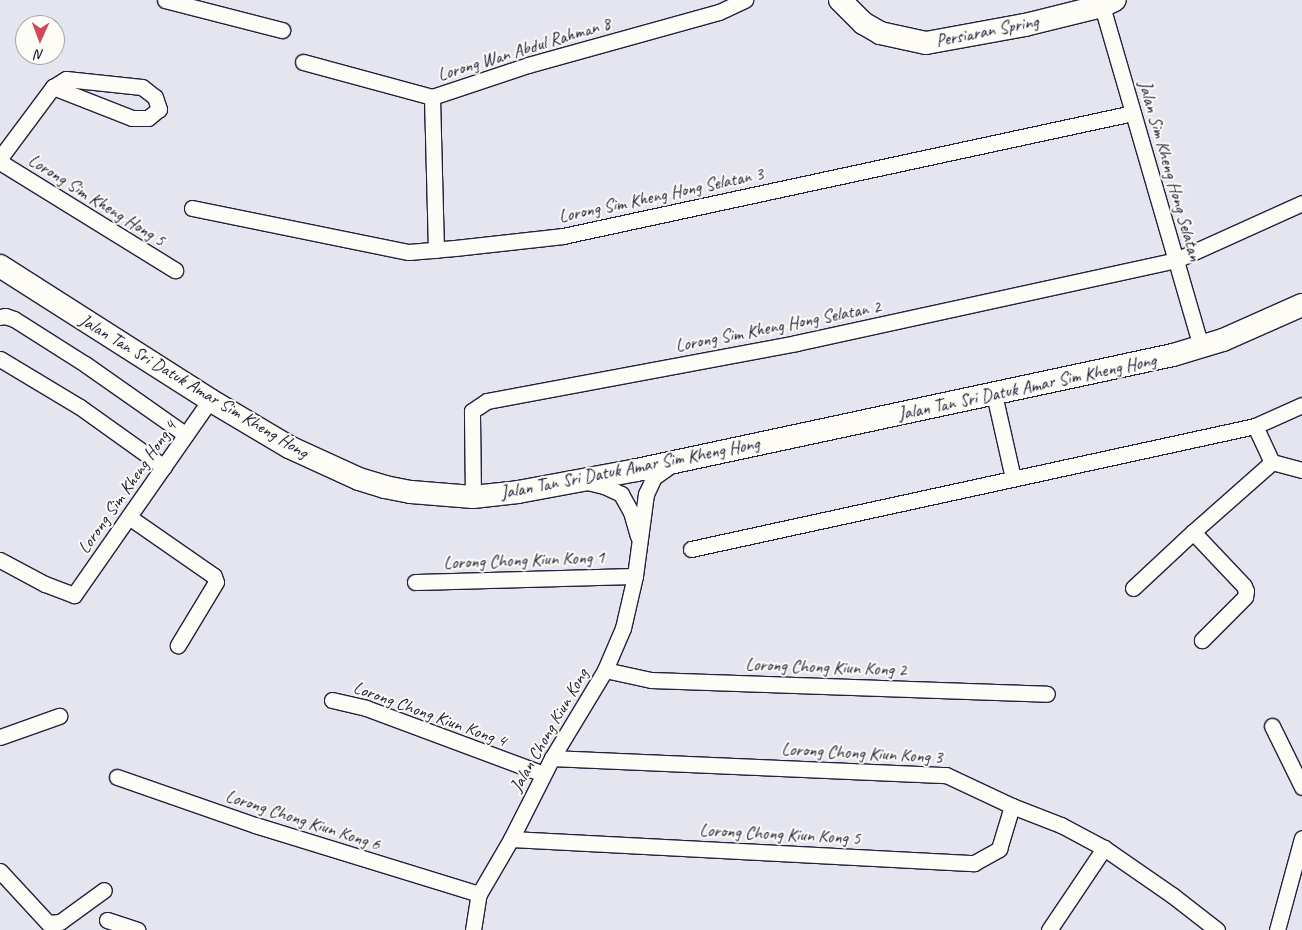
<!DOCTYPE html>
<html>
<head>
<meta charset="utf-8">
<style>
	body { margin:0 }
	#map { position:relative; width:1302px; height:930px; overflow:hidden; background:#e5e5f0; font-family:Caveat,sans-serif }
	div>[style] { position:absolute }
	.roads { filter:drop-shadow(1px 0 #22223b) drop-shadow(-1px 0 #22223b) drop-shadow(0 1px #22223b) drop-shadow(0 -1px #22223b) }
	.street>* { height:15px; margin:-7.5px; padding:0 7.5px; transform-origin:7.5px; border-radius:7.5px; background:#fdfcf7 }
	.secondary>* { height:22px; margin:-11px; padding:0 11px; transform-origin:11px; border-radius:11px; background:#fdfcf7 }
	span { translate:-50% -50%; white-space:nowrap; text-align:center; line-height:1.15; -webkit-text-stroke:4px #fdfcf7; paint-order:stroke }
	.street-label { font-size:18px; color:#22223b }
	.north { position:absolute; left:15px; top:15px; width:50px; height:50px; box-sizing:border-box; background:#fdfcf7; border:1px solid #a5a5ac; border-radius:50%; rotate:182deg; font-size:14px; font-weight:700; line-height:20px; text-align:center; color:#22223b }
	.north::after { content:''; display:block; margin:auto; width:18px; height:22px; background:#d1495b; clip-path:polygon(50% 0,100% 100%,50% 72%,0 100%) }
</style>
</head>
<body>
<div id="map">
	<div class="roads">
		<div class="street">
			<i style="left:165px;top:0;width:121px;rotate:14.4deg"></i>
			<i style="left:1102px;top:6px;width:355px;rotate:73.8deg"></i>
			<i style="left:303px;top:62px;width:134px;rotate:15.2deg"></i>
			<i style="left:0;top:158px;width:89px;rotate:-53.3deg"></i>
			<i style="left:53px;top:87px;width:15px;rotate:-32deg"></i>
			<i style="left:66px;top:79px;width:76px;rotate:6deg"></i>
			<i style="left:142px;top:87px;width:16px;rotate:38deg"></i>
			<i style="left:155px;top:97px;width:13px;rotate:72deg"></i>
			<i style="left:159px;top:109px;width:14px;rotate:141deg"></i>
			<i style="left:148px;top:118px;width:16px;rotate:180deg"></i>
			<i style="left:132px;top:118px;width:85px;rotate:-158.6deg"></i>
			<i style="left:0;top:162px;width:206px;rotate:31.7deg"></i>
			<i style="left:192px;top:208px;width:221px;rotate:11.5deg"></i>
			<i style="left:409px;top:252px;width:46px;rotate:-5deg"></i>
			<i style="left:455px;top:248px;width:109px;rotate:-6.3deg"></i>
			<i style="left:563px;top:236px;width:583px;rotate:-12.18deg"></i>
			<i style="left:436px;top:250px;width:153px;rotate:-91.5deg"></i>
			<i style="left:432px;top:97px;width:101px;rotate:-18.4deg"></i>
			<i style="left:528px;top:65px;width:198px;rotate:-15.5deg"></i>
			<i style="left:719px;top:12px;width:29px;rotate:-25deg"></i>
			<i style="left:0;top:317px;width:5px;rotate:-11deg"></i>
			<i style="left:5px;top:316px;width:9px;rotate:18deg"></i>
			<i style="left:14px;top:319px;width:84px;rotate:32.4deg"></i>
			<i style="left:85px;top:364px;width:123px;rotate:35.1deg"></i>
			<i style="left:0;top:359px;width:93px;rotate:31deg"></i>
			<i style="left:80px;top:407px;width:103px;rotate:35.5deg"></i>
			<i style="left:994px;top:394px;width:86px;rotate:77.3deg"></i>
			<i style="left:1255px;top:426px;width:40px;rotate:65deg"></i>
			<i style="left:1272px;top:462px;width:31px;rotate:15deg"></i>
			<i style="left:587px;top:482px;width:17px;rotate:13deg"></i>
			<i style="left:604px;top:486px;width:19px;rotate:25deg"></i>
			<i style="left:621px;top:494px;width:21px;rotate:61deg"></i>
			<i style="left:631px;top:512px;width:25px;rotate:74deg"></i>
			<i style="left:473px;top:497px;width:86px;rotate:-90.7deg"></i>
			<i style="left:472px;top:411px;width:18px;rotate:-34deg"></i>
			<i style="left:487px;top:401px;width:314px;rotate:-10.6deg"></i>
			<i style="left:796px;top:343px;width:389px;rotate:-12.3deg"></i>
			<i style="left:1176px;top:260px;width:138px;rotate:-24.3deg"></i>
			<i style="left:129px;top:517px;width:103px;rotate:34.8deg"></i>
			<i style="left:214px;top:576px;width:6px;rotate:72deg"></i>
			<i style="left:216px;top:582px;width:74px;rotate:121.1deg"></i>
			<i style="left:1193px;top:532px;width:74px;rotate:46.6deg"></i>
			<i style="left:1244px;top:586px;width:5px;rotate:68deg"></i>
			<i style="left:1246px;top:591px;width:6px;rotate:99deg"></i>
			<i style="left:1245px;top:597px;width:61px;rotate:135deg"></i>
			<i style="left:691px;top:549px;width:577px;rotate:-12.3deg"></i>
			<i style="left:1255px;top:426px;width:51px;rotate:-24.1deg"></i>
			<i style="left:0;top:560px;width:51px;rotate:28.1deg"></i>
			<i style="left:45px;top:584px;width:31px;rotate:21deg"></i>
			<i style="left:74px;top:595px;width:238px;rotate:-55.1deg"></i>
			<i style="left:415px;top:582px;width:220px;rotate:-1.6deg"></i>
			<i style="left:1133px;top:588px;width:82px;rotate:-43deg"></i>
			<i style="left:1193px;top:532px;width:106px;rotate:-41.5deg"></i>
			<i style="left:605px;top:670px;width:47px;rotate:12.3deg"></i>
			<i style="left:651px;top:680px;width:396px;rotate:2deg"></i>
			<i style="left:332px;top:700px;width:35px;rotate:13deg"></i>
			<i style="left:366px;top:708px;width:189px;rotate:20.4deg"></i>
			<i style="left:1272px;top:726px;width:68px;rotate:63.8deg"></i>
			<i style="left:0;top:737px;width:63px;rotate:-19.6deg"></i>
			<i style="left:552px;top:758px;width:394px;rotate:2.5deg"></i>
			<i style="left:946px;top:775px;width:73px;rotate:25.2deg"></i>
			<i style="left:1012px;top:806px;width:53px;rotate:21.2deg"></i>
			<i style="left:1061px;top:825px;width:49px;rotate:28.1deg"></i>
			<i style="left:1104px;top:848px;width:83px;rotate:34.7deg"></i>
			<i style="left:1172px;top:895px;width:57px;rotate:37.9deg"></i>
			<i style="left:117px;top:777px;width:146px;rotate:19.2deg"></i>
			<i style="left:255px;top:825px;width:234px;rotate:17.1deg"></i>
			<i style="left:511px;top:839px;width:464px;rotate:3deg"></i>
			<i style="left:974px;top:863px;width:29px;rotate:-29deg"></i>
			<i style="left:999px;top:849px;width:45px;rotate:-73.2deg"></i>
			<i style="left:0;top:871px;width:71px;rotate:47.3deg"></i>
			<i style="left:48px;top:923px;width:12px;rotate:-5deg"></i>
			<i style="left:60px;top:922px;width:54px;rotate:-36deg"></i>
			<i style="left:107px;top:920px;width:32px;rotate:18deg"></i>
			<i style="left:473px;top:930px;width:36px;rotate:-81deg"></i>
			<i style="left:479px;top:894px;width:64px;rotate:-59.8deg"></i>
			<i style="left:511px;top:839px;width:91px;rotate:-63.2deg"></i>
			<i style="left:552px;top:758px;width:103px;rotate:-58.9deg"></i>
			<i style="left:605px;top:670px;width:46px;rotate:-66.8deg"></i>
			<i style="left:623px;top:628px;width:53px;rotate:-77deg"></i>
			<i style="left:635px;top:576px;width:83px;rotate:-82.4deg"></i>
			<i style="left:646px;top:494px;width:19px;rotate:-65deg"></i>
			<i style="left:654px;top:477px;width:19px;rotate:-35deg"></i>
			<i style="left:1049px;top:930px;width:99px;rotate:-56.1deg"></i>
			<i style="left:1277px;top:930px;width:95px;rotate:-74.8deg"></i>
		</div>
		<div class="secondary">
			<i style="left:840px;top:0;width:33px;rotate:45deg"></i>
			<i style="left:863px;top:23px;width:20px;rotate:30deg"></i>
			<i style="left:880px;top:33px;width:47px;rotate:12.3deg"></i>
			<i style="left:926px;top:43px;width:101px;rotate:-10.3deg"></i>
			<i style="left:1025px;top:25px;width:79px;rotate:-13.9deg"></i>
			<i style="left:1102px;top:6px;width:14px;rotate:-25deg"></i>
			<i style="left:0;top:266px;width:249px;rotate:32.5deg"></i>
			<i style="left:210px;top:400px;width:92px;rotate:30.7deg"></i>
			<i style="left:289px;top:447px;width:77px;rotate:24.6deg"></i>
			<i style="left:359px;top:479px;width:27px;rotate:17deg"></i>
			<i style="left:385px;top:487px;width:26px;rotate:11deg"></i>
			<i style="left:411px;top:492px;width:62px;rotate:4.6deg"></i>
			<i style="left:473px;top:497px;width:45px;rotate:-6.3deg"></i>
			<i style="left:518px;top:492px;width:121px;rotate:-10.5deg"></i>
			<i style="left:637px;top:470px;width:548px;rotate:-12.11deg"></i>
			<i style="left:1173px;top:355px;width:52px;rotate:-16.7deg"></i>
			<i style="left:1223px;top:340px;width:86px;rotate:-23.9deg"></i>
		</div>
	</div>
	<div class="street-label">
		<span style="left:987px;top:31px;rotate:-11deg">Persiaran Spring</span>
		<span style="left:524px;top:49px;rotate:-17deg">Lorong Wan Abdul Rahman 8</span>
		<span style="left:1170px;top:171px;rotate:74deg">Jalan Sim Kheng Hong Selatan</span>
		<span style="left:661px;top:195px;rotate:-12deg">Lorong Sim Kheng Hong Selatan 3</span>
		<span style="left:97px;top:200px;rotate:32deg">Lorong Sim Kheng Hong 5</span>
		<span style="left:778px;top:326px;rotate:-11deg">Lorong Sim Kheng Hong Selatan 2</span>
		<span style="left:194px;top:386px;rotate:31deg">Jalan Tan Sri Datuk Amar Sim Kheng Hong</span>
		<span style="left:1027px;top:387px;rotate:-12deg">Jalan Tan Sri Datuk Amar Sim Kheng Hong</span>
		<span style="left:630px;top:468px;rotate:-11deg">Jalan Tan Sri Datuk Amar Sim Kheng Hong</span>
		<span style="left:127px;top:487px;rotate:-55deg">Lorong Sim Kheng Hong 4</span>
		<span style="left:524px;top:560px;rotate:-2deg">Lorong Chong Kiun Kong 1</span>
		<span style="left:826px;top:667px;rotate:2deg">Lorong Chong Kiun Kong 2</span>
		<span style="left:430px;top:714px;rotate:20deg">Lorong Chong Kiun Kong 4</span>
		<span style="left:549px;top:730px;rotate:-60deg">Jalan Chong Kiun Kong</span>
		<span style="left:862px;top:753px;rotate:3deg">Lorong Chong Kiun Kong 3</span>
		<span style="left:303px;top:820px;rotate:18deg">Lorong Chong Kiun Kong 6</span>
		<span style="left:780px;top:834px;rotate:3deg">Lorong Chong Kiun Kong 5</span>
	</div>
	<div class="north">N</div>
</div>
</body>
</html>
